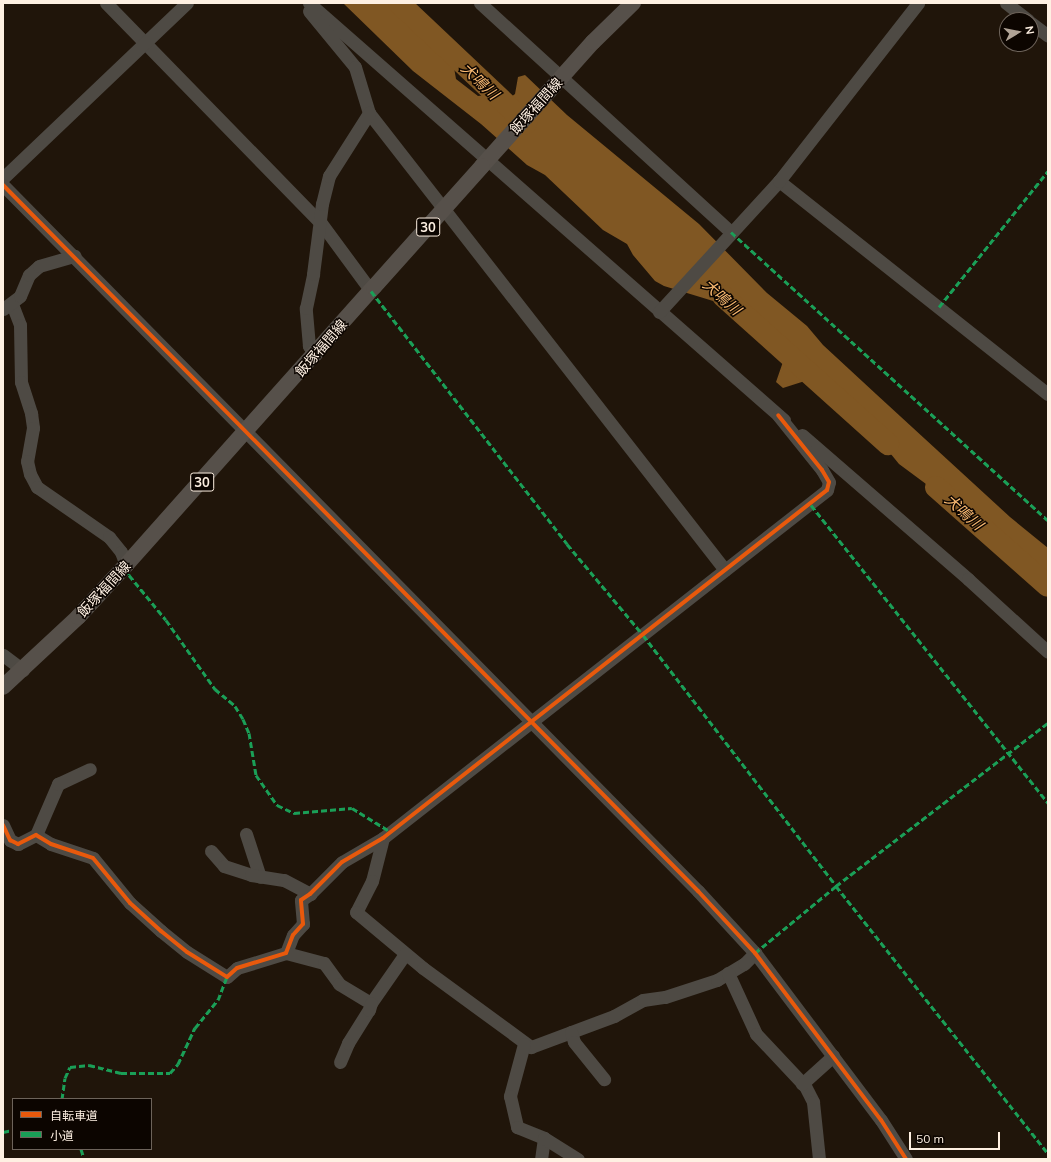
<!DOCTYPE html>
<html>
<head>
<meta charset="utf-8">
<style>
	body { margin:0 }
	#map { position:relative; width:1051px; height:1162px; overflow:hidden; background:#20150a; font-family:Mulish,"Noto Sans JP",sans-serif }
	div>[style] { position:absolute }
	.water>* { inset:0; background:#805723 }
	.river>* { height:22px; margin:-11px; padding:0 11px; transform-origin:11px; border-radius:11px; background:#805723 }
	.minor>* { height:13px; margin:-6.5px; padding:0 6.5px; transform-origin:6.5px; border-radius:6.5px; background:#4e4a44 }
	.major>* { height:16px; margin:-8px; padding:0 8px; transform-origin:8px; border-radius:8px; background:#56504a }
	.major-bridge>* { height:16px; margin:-8px; padding:0 8px; transform-origin:8px; border-radius:8px; background:#56504a }
	.quiet>* { height:3px; margin-top:-1.5px; transform-origin:0; background:repeating-linear-gradient(90deg,#1a9f57 0 6px,transparent 0 9px) }
	.cycleway>* { height:4px; margin:-2px; padding:0 2px; transform-origin:2px; border-radius:2px; background:#e8590c }
	span { translate:-50% -50%; white-space:nowrap; text-align:center; line-height:1.15; -webkit-text-stroke:3px #0c0500; paint-order:stroke }
	.shield-label span { padding:1px 3px; background:#0c0500; border:1px solid; border-radius:3px; -webkit-text-stroke-width:0 }
	.shield-label { font-size:13px; color:#fef0e2; font-weight:700 }
	.street-label { font-size:14px; color:#fef0e2 }
	.water-label { font-size:15px; color:#f9b971; font-style:italic }
	.frame { position:absolute; inset:0; border:4px solid #fef0e2; pointer-events:none }
	.legend { position:absolute; left:12px; top:1098px; width:140px; height:52px; box-sizing:border-box; background:#0c0500; border:1px solid #6d635a; margin:0; padding:5px 7px; list-style:none; font-size:12px; color:#fef0e2 }
	.legend li { display:flex; align-items:center; gap:8px; height:20px }
	.legend b { width:20px; border:1px solid #6d635a }
	.north { position:absolute; left:999px; top:12px; width:40px; height:40px; box-sizing:border-box; background:#0c0500; border:1px solid #6d635a; border-radius:50%; rotate:80deg; font-size:11px; font-weight:700; line-height:16px; text-align:center; color:#fef0e2 }
	.north::after { content:''; display:block; margin:auto; width:14px; height:18px; background:#b0a396; clip-path:polygon(50% 0,100% 100%,50% 72%,0 100%) }
	.scale { position:absolute; left:909px; top:1132px; width:91px; height:18px; box-sizing:border-box; border:2px solid #fef0e2; border-top:0; padding-left:5px; font-size:12px; line-height:14px; white-space:nowrap; color:#fef0e2; -webkit-text-stroke:3px #0c0500; paint-order:stroke }
</style>
</head>
<body>
<div id="map">
	<div class="water">
		<i style="clip-path:polygon(343px 3px,408px 3px,450px 44px,456px 79px,478px 96px,486px 95px,499px 106px,515px 94px,518px 77px,525px 75px,567px 115px,699px 224px,767px 293px,807px 326px,823px 345px,876px 394px,1010px 517px,1048px 548px,1048px 584px,999px 538px,899px 464px,859px 415px,808px 380px,783px 388px,776px 382px,785px 356px,781px 345px,767px 330px,723px 304px,664px 286px,655px 281px,633px 255px,627px 244px,603px 230px,545px 175px,527px 165px,481px 124px,413px 71px)"></i>
	</div>
	<div class="river">
		<i style="left:399px;top:3px;width:175px;rotate:43.4deg"></i>
		<i style="left:723px;top:296px;width:222px;rotate:41.9deg"></i>
		<i style="left:936px;top:487px;width:149px;rotate:41.5deg"></i>
	</div>
	<div class="minor">
		<i style="left:106px;top:3px;width:308px;rotate:45.7deg"></i>
		<i style="left:321px;top:223px;width:84px;rotate:53.7deg"></i>
		<i style="left:309px;top:3px;width:632px;rotate:41.28deg"></i>
		<i style="left:480px;top:3px;width:340px;rotate:42.4deg"></i>
		<i style="left:1006px;top:3px;width:28px;rotate:38deg"></i>
		<i style="left:309px;top:11px;width:72px;rotate:50.6deg"></i>
		<i style="left:355px;top:67px;width:48px;rotate:73.1deg"></i>
		<i style="left:369px;top:113px;width:579px;rotate:52.08deg"></i>
		<i style="left:1031px;top:23px;width:21px;rotate:37deg"></i>
		<i style="left:3px;top:178px;width:254px;rotate:-43.6deg"></i>
		<i style="left:779px;top:181px;width:343px;rotate:38.4deg"></i>
		<i style="left:3px;top:185px;width:991px;rotate:45.45deg"></i>
		<i style="left:698px;top:891px;width:84px;rotate:47.4deg"></i>
		<i style="left:755px;top:953px;width:209px;rotate:53deg"></i>
		<i style="left:881px;top:1120px;width:46px;rotate:57.3deg"></i>
		<i style="left:12px;top:304px;width:22px;rotate:69deg"></i>
		<i style="left:20px;top:325px;width:57px;rotate:89deg"></i>
		<i style="left:21px;top:382px;width:33px;rotate:72deg"></i>
		<i style="left:31px;top:413px;width:15px;rotate:82deg"></i>
		<i style="left:33px;top:428px;width:34px;rotate:100deg"></i>
		<i style="left:27px;top:461px;width:13px;rotate:77deg"></i>
		<i style="left:30px;top:474px;width:15px;rotate:62deg"></i>
		<i style="left:37px;top:487px;width:88px;rotate:34.8deg"></i>
		<i style="left:109px;top:537px;width:19px;rotate:51deg"></i>
		<i style="left:121px;top:552px;width:14px;rotate:69deg"></i>
		<i style="left:3px;top:309px;width:21px;rotate:-37deg"></i>
		<i style="left:20px;top:296px;width:23px;rotate:-67deg"></i>
		<i style="left:29px;top:275px;width:13px;rotate:-42deg"></i>
		<i style="left:39px;top:266px;width:37px;rotate:-16deg"></i>
		<i style="left:659px;top:312px;width:178px;rotate:-47.5deg"></i>
		<i style="left:779px;top:181px;width:226px;rotate:-52deg"></i>
		<i style="left:316px;top:354px;width:11px;rotate:-131deg"></i>
		<i style="left:309px;top:346px;width:38px;rotate:-95deg"></i>
		<i style="left:306px;top:308px;width:35px;rotate:-78deg"></i>
		<i style="left:313px;top:274px;width:71px;rotate:-82.7deg"></i>
		<i style="left:322px;top:204px;width:29px;rotate:-76deg"></i>
		<i style="left:329px;top:176px;width:75px;rotate:-57.6deg"></i>
		<i style="left:802px;top:435px;width:220px;rotate:40.9deg"></i>
		<i style="left:968px;top:579px;width:108px;rotate:42.4deg"></i>
		<i style="left:3px;top:655px;width:25px;rotate:37deg"></i>
		<i style="left:3px;top:825px;width:17px;rotate:65deg"></i>
		<i style="left:10px;top:840px;width:9px;rotate:27deg"></i>
		<i style="left:18px;top:844px;width:20px;rotate:-27deg"></i>
		<i style="left:36px;top:835px;width:17px;rotate:31deg"></i>
		<i style="left:51px;top:844px;width:44px;rotate:18.4deg"></i>
		<i style="left:93px;top:858px;width:58px;rotate:50.6deg"></i>
		<i style="left:130px;top:903px;width:42px;rotate:42.1deg"></i>
		<i style="left:161px;top:931px;width:33px;rotate:39deg"></i>
		<i style="left:187px;top:952px;width:47px;rotate:32deg"></i>
		<i style="left:227px;top:977px;width:13px;rotate:-42deg"></i>
		<i style="left:237px;top:968px;width:51px;rotate:-17deg"></i>
		<i style="left:286px;top:953px;width:19px;rotate:-69deg"></i>
		<i style="left:293px;top:935px;width:15px;rotate:-48deg"></i>
		<i style="left:303px;top:924px;width:24px;rotate:-95deg"></i>
		<i style="left:301px;top:900px;width:11px;rotate:-34deg"></i>
		<i style="left:310px;top:894px;width:45px;rotate:-45deg"></i>
		<i style="left:342px;top:862px;width:48px;rotate:-30.3deg"></i>
		<i style="left:383px;top:838px;width:564px;rotate:-38.09deg"></i>
		<i style="left:827px;top:490px;width:8px;rotate:-76deg"></i>
		<i style="left:829px;top:482px;width:14px;rotate:-120deg"></i>
		<i style="left:822px;top:470px;width:70px;rotate:-128.7deg"></i>
		<i style="left:246px;top:834px;width:45px;rotate:72deg"></i>
		<i style="left:36px;top:835px;width:56px;rotate:-66.7deg"></i>
		<i style="left:58px;top:784px;width:35px;rotate:-25deg"></i>
		<i style="left:383px;top:838px;width:44px;rotate:104.3deg"></i>
		<i style="left:372px;top:881px;width:35px;rotate:117deg"></i>
		<i style="left:356px;top:912px;width:87px;rotate:39.9deg"></i>
		<i style="left:423px;top:968px;width:134px;rotate:36.2deg"></i>
		<i style="left:531px;top:1047px;width:89px;rotate:-20.5deg"></i>
		<i style="left:614px;top:1016px;width:33px;rotate:-29deg"></i>
		<i style="left:643px;top:1000px;width:22px;rotate:-8deg"></i>
		<i style="left:665px;top:997px;width:55px;rotate:-18.1deg"></i>
		<i style="left:717px;top:980px;width:31px;rotate:-31deg"></i>
		<i style="left:744px;top:964px;width:16px;rotate:-45deg"></i>
		<i style="left:211px;top:851px;width:20px;rotate:49deg"></i>
		<i style="left:224px;top:866px;width:28px;rotate:18deg"></i>
		<i style="left:251px;top:875px;width:33px;rotate:9deg"></i>
		<i style="left:284px;top:880px;width:30px;rotate:28deg"></i>
		<i style="left:286px;top:953px;width:39px;rotate:15deg"></i>
		<i style="left:324px;top:963px;width:26px;rotate:54deg"></i>
		<i style="left:339px;top:984px;width:37px;rotate:31deg"></i>
		<i style="left:371px;top:1003px;width:60px;rotate:-55.2deg"></i>
		<i style="left:728px;top:973px;width:67px;rotate:65.3deg"></i>
		<i style="left:756px;top:1034px;width:71px;rotate:46.7deg"></i>
		<i style="left:805px;top:1086px;width:18px;rotate:63deg"></i>
		<i style="left:813px;top:1102px;width:57px;rotate:84deg"></i>
		<i style="left:571px;top:1032px;width:10px;rotate:73deg"></i>
		<i style="left:574px;top:1042px;width:48px;rotate:51deg"></i>
		<i style="left:524px;top:1044px;width:54px;rotate:105.1deg"></i>
		<i style="left:510px;top:1096px;width:32px;rotate:77deg"></i>
		<i style="left:517px;top:1127px;width:29px;rotate:22deg"></i>
		<i style="left:544px;top:1138px;width:21px;rotate:98deg"></i>
		<i style="left:340px;top:1062px;width:21px;rotate:-67deg"></i>
		<i style="left:348px;top:1043px;width:39px;rotate:-58deg"></i>
		<i style="left:369px;top:1010px;width:7px;rotate:-74deg"></i>
		<i style="left:802px;top:1084px;width:42px;rotate:-42.1deg"></i>
		<i style="left:544px;top:1138px;width:40px;rotate:32deg"></i>
	</div>
	<div class="major">
		<i style="left:482px;top:166px;width:166px;rotate:-48.2deg"></i>
		<i style="left:593px;top:42px;width:56px;rotate:-44.3deg"></i>
		<i style="left:3px;top:687px;width:103px;rotate:-43deg"></i>
		<i style="left:78px;top:617px;width:71px;rotate:-47.3deg"></i>
		<i style="left:126px;top:565px;width:373px;rotate:-48.3deg"></i>
	</div>
	<div class="major-bridge">
		<i style="left:374px;top:287px;width:162px;rotate:-48.2deg"></i>
	</div>
	<div class="quiet">
		<i style="left:731px;top:232px;width:428px;rotate:42.3deg"></i>
		<i style="left:371px;top:291px;width:320px;rotate:52.2deg"></i>
		<i style="left:567px;top:544px;width:119px;rotate:50.1deg"></i>
		<i style="left:643px;top:635px;width:317px;rotate:52.4deg"></i>
		<i style="left:836px;top:886px;width:341px;rotate:51.6deg"></i>
		<i style="left:939px;top:307px;width:174px;rotate:-51.3deg"></i>
		<i style="left:811px;top:505px;width:381px;rotate:51.5deg"></i>
		<i style="left:126px;top:565px;width:10px;rotate:73deg"></i>
		<i style="left:129px;top:575px;width:58px;rotate:50.6deg"></i>
		<i style="left:166px;top:620px;width:85px;rotate:54.6deg"></i>
		<i style="left:215px;top:689px;width:26px;rotate:40deg"></i>
		<i style="left:235px;top:706px;width:15px;rotate:58deg"></i>
		<i style="left:243px;top:719px;width:15px;rotate:67deg"></i>
		<i style="left:249px;top:733px;width:43px;rotate:80.5deg"></i>
		<i style="left:256px;top:775px;width:37px;rotate:55deg"></i>
		<i style="left:277px;top:805px;width:19px;rotate:25deg"></i>
		<i style="left:294px;top:813px;width:58px;rotate:-4.9deg"></i>
		<i style="left:352px;top:808px;width:46px;rotate:31.6deg"></i>
		<i style="left:755px;top:953px;width:105px;rotate:-39.6deg"></i>
		<i style="left:836px;top:886px;width:267px;rotate:-37.6deg"></i>
		<i style="left:62px;top:1099px;width:21px;rotate:-82deg"></i>
		<i style="left:65px;top:1078px;width:12px;rotate:-66deg"></i>
		<i style="left:70px;top:1067px;width:19px;rotate:-6deg"></i>
		<i style="left:89px;top:1065px;width:33px;rotate:14deg"></i>
		<i style="left:121px;top:1073px;width:49px"></i>
		<i style="left:170px;top:1073px;width:12px;rotate:-48deg"></i>
		<i style="left:178px;top:1064px;width:40px;rotate:-65deg"></i>
		<i style="left:195px;top:1028px;width:36px;rotate:-51deg"></i>
		<i style="left:218px;top:1000px;width:25px;rotate:-69deg"></i>
		<i style="left:3px;top:1132px;width:10px;rotate:-11deg"></i>
		<i style="left:81px;top:1149px;width:10px;rotate:73deg"></i>
	</div>
	<div class="cycleway">
		<i style="left:3px;top:185px;width:991px;rotate:45.45deg"></i>
		<i style="left:698px;top:891px;width:84px;rotate:47.4deg"></i>
		<i style="left:755px;top:953px;width:209px;rotate:53deg"></i>
		<i style="left:881px;top:1120px;width:46px;rotate:57.3deg"></i>
		<i style="left:3px;top:825px;width:17px;rotate:65deg"></i>
		<i style="left:10px;top:840px;width:9px;rotate:27deg"></i>
		<i style="left:18px;top:844px;width:20px;rotate:-27deg"></i>
		<i style="left:36px;top:835px;width:17px;rotate:31deg"></i>
		<i style="left:51px;top:844px;width:44px;rotate:18.4deg"></i>
		<i style="left:93px;top:858px;width:58px;rotate:50.6deg"></i>
		<i style="left:130px;top:903px;width:42px;rotate:42.1deg"></i>
		<i style="left:161px;top:931px;width:33px;rotate:39deg"></i>
		<i style="left:187px;top:952px;width:47px;rotate:32deg"></i>
		<i style="left:227px;top:977px;width:13px;rotate:-42deg"></i>
		<i style="left:237px;top:968px;width:51px;rotate:-17deg"></i>
		<i style="left:286px;top:953px;width:19px;rotate:-69deg"></i>
		<i style="left:293px;top:935px;width:15px;rotate:-48deg"></i>
		<i style="left:303px;top:924px;width:24px;rotate:-95deg"></i>
		<i style="left:301px;top:900px;width:11px;rotate:-34deg"></i>
		<i style="left:310px;top:894px;width:45px;rotate:-45deg"></i>
		<i style="left:342px;top:862px;width:48px;rotate:-30.3deg"></i>
		<i style="left:383px;top:838px;width:564px;rotate:-38.09deg"></i>
		<i style="left:827px;top:490px;width:8px;rotate:-76deg"></i>
		<i style="left:829px;top:482px;width:14px;rotate:-120deg"></i>
		<i style="left:822px;top:470px;width:70px;rotate:-128.7deg"></i>
	</div>
	<div class="shield-label">
		<span style="left:428px;top:227px">30</span>
		<span style="left:202px;top:482px">30</span>
	</div>
	<div class="street-label">
		<span style="left:536px;top:106px;rotate:-48deg">飯塚福間線</span>
		<span style="left:321px;top:348px;rotate:-49deg">飯塚福間線</span>
		<span style="left:104px;top:589px;rotate:-47deg">飯塚福間線</span>
	</div>
	<div class="water-label">
		<span style="left:480px;top:81px;rotate:44deg">犬鳴川</span>
		<span style="left:722px;top:297px;rotate:42deg">犬鳴川</span>
		<span style="left:964px;top:512px;rotate:42deg">犬鳴川</span>
	</div>
	<div class="frame"></div>
	<ul class="legend">
	<li><b style="height:5px;background:#e8590c"></b>自転車道</li>
	<li><b style="height:5px;background:#1a9f57"></b>小道</li>
	</ul>
	<div class="north">N</div>
	<div class="scale">50 m</div>
</div>
</body>
</html>
